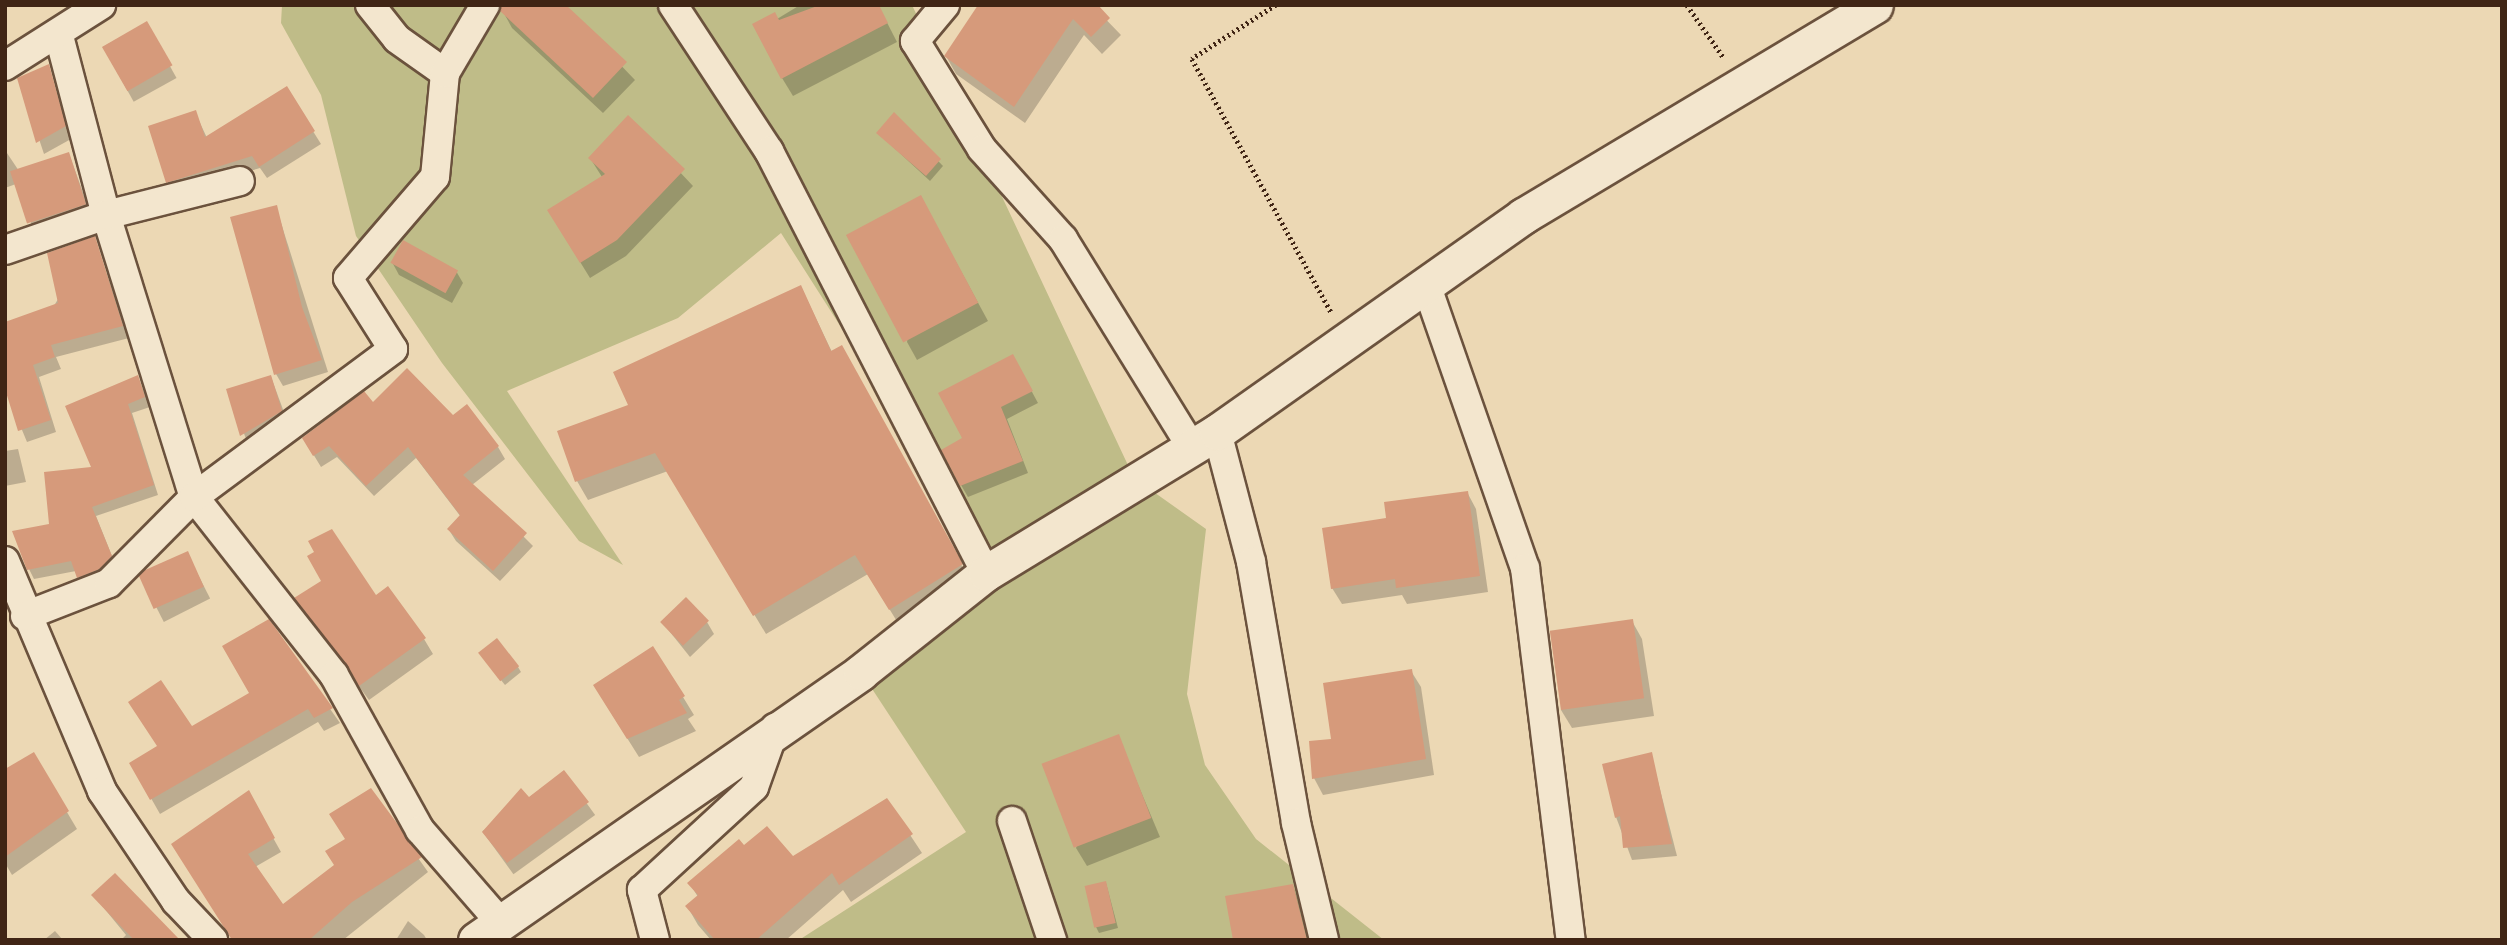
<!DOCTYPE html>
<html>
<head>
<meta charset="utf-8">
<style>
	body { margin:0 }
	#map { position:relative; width:2507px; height:945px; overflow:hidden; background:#ecd8b4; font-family:Cardo,serif }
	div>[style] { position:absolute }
	.green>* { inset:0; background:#bfbc88 }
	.shadow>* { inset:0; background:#0003; transform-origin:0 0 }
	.building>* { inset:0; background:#d69a7b; transform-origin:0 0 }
	.path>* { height:4.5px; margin-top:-2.25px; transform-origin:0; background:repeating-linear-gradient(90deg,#402515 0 2px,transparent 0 5.5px) }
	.roads { filter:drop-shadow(2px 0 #6b523d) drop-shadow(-2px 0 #6b523d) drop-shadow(0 2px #6b523d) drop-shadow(0 -2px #6b523d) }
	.minor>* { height:28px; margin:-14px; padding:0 14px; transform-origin:14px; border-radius:14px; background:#f3e6ce }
	.tertiary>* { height:35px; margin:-17.5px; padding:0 17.5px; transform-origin:17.5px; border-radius:17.5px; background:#f3e6ce }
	span { translate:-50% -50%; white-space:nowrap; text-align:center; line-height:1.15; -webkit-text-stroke:5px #f3e6ce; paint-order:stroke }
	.frame { position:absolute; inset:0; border:7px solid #402515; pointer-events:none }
</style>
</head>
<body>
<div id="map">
	<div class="green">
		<i style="clip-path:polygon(282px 5px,912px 5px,1134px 478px,1206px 529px,1187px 694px,1205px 765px,1256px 839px,1384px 940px,799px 940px,966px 832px,861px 672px,986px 573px,946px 492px,781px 233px,678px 318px,507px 391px,623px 565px,579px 541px,442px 363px,356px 236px,321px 95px,281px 23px)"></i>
	</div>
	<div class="shadow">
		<i style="clip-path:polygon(477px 5px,563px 5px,635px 80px,603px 113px,512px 28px,501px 8px)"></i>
		<i style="clip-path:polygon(800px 5px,878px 5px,897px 42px,793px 96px,782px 78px,777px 19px)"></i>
		<i style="clip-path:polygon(1092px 5px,1121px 35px,1102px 54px,1084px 35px,1025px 123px,956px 74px,946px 56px)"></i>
		<i style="left:146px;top:23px;width:63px;height:49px;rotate:61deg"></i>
		<i style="clip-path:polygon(48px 66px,71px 139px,44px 154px,19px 79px)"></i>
		<i style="clip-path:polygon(286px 88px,321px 144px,267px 178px,260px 168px,175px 194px,168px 182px,195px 112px,207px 138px)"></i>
		<i style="clip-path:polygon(894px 115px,943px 166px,930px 181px,878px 133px)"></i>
		<i style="clip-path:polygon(629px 118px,693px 186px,626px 256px,590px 278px,558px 226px,602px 177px,590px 158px)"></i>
		<i style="clip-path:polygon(5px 150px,19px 171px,69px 154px,92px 217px,36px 236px,16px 184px,5px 188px)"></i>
		<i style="clip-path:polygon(276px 207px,328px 372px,283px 386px,276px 374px)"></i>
		<i style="clip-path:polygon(931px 216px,988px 321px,917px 360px,907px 342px)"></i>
		<i style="clip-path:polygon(94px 238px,129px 338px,56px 357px,61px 369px,39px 377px,56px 432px,27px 442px,5px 389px)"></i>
		<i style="clip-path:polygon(392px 262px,456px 271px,463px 283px,452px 303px,399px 275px)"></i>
		<i style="clip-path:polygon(801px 287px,832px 352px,852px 367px,972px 584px,901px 628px,868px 574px,766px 634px,668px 471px,588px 500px,577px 481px,630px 406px)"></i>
		<i style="clip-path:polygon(1019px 368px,1038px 403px,1007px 419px,1028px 473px,968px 497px,961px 485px,964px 439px)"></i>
		<i style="clip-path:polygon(138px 377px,150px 407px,132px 413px,158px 495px,96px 516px,116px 566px,84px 586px,76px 571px,34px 579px,29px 569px,51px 525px,93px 468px)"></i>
		<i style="clip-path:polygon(271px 377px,288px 423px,249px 447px,228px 390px)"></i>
		<i style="clip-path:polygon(373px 404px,453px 418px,467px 407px,498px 447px,505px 459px,472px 485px,533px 546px,500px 581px,456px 541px,449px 530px,461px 517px,416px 458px,374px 496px,337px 457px,321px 467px,304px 439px)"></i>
		<i style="clip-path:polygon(18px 449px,26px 482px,5px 486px,5px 451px)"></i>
		<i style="clip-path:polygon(1467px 492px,1476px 509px,1488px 592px,1407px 604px,1402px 595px,1342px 604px,1332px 588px)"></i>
		<i style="left:187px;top:553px;width:51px;height:52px;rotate:63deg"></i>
		<i style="clip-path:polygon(317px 553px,424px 639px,433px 654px,369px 700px,305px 613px,324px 581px)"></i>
		<i style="clip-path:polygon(268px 621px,340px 723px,324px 731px,318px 722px,160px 814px,131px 763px,251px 694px)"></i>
		<i style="clip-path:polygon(1632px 621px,1642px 639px,1654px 716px,1572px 728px,1561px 710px)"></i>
		<i style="clip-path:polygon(662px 622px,707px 622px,714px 634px,690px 657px)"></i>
		<i style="clip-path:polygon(653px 648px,694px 715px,688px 719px,696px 731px,639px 757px,605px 703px)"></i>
		<i style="clip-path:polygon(484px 659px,518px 667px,521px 672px,505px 685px)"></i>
		<i style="clip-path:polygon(1411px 671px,1421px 687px,1434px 775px,1323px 795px,1314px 778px,1333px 740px)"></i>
		<i style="clip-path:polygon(1118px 737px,1160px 837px,1087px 866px,1076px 848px)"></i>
		<i style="clip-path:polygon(1651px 754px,1677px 856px,1632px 860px,1616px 817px)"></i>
		<i style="clip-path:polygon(33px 755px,77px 829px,12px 875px,5px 863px,5px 771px)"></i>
		<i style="left:564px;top:772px;width:53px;height:101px;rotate:54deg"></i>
		<i style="clip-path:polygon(370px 790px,428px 872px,343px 940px,230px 936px,181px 857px,248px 793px,281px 852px,255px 867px,282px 906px,335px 866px)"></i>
		<i style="clip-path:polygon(887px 800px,922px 853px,851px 902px,843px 890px,786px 940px,711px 940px,698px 925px,687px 906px,698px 897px,690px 884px,744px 848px,793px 858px)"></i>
		<i style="clip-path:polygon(1106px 883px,1118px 928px,1099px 933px,1096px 927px)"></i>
		<i style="clip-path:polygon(1293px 886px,1312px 940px,1235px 940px)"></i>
		<i style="clip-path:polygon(94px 896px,177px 940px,121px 940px,126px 935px)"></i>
		<i style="clip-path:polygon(408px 921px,424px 935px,427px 940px,396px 940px)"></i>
		<i style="clip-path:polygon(55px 931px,63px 940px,44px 940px)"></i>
	</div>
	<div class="building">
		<i style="clip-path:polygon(502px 5px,566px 5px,627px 62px,593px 98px,500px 11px)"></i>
		<i style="clip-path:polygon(820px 5px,879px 5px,888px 23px,781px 79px,752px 24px,775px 12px,779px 20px)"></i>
		<i style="clip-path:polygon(978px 5px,1098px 5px,1110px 18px,1091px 37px,1073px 19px,1014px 107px,944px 56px)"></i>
		<i style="left:147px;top:21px;width:51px;height:52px;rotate:60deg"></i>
		<i style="clip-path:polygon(49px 64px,66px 126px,36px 143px,17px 78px)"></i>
		<i style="clip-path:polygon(287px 86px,315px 131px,259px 167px,252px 156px,166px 183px,148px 126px,196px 110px,205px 137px)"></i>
		<i style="clip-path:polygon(894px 112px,941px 159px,926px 176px,876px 133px)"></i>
		<i style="clip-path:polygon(628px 115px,685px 169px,617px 240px,580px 263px,547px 210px,605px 174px,588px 158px)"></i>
		<i style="left:69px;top:152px;width:55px;height:62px;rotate:72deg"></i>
		<i style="left:921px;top:195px;width:122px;height:85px;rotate:62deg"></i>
		<i style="clip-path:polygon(277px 205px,302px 307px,322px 360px,274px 375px,230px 217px)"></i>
		<i style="clip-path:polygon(95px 236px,123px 326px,51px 345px,55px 357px,33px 365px,51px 420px,18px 431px,5px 389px,5px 322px,58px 303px,47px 253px)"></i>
		<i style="left:403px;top:240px;width:63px;height:26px;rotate:29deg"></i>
		<i style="clip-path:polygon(801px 285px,831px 351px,842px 345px,963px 564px,889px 610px,855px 555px,753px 616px,655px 453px,575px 482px,557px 431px,628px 405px,613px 372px)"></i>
		<i style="clip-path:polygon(1013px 354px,1033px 391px,1001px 407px,1023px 461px,960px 486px,941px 450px,962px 438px,938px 393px)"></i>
		<i style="clip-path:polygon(407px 368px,453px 415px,467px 404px,499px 446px,463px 475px,527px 533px,493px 571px,447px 529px,460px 515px,408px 447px,366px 486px,329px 446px,313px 456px,302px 438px,364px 391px,373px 402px)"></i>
		<i style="clip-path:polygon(138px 375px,145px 397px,128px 404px,154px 485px,92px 507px,112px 556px,100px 569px,77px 578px,71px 561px,27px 570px,12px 531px,49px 524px,44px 472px,91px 467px,65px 406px)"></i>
		<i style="clip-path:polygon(271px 375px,282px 411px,240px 436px,226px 389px)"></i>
		<i style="clip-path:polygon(1468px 491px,1480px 576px,1396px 588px,1395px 579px,1331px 589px,1322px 528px,1386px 518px,1384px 502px)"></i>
		<i style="clip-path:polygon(332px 529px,376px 595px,388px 586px,426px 638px,359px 686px,294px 598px,321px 581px,307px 556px,314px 552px,308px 541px)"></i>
		<i style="left:188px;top:551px;width:39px;height:55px;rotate:66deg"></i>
		<i style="left:686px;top:597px;width:33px;height:36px;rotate:46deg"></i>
		<i style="clip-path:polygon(269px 619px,333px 708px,314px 718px,308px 709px,150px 800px,129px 763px,157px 746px,128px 702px,161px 680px,192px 726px,249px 693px,222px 646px)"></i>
		<i style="left:1633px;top:619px;width:80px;height:84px;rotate:82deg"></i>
		<i style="left:497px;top:638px;width:36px;height:24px;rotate:52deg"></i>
		<i style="clip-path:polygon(653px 646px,685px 696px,679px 700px,687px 713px,627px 739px,593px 685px)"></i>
		<i style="clip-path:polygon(1412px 669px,1426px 759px,1312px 779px,1309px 741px,1331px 739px,1323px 683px)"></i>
		<i style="left:1119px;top:734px;width:90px;height:83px;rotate:69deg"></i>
		<i style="clip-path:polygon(34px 752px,69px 811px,5px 857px,5px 769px)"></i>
		<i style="clip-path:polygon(1652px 752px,1672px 844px,1623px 848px,1620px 816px,1615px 818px,1602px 764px)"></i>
		<i style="clip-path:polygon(564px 770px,589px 802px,507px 863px,482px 832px,521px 788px,529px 797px)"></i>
		<i style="clip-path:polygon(371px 788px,422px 857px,352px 902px,309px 940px,232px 940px,171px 844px,249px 790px,275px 838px,248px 854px,283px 904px,334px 865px,325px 851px,345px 839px,329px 814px)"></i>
		<i style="clip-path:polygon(887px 798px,913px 834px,839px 885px,832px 873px,756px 940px,715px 940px,685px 906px,698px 895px,687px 883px,739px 839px,744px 845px,767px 826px,793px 856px)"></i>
		<i style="clip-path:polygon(115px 873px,180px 940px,134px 940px,91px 895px)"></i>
		<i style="left:1106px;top:881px;width:43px;height:22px;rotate:77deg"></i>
		<i style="clip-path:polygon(1293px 884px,1307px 940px,1233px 940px,1225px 896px)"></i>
	</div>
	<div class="path">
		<i style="left:1276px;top:5px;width:100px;rotate:147.3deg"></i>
		<i style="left:1192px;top:59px;width:289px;rotate:61.2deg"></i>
		<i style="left:1687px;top:5px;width:65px;rotate:55.1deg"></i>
	</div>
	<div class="roads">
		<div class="minor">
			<i style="left:370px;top:5px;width:43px;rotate:51.5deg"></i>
			<i style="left:397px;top:39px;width:59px;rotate:35.3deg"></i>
			<i style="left:673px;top:5px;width:175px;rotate:56.7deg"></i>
			<i style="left:769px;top:151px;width:475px;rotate:62.8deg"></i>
			<i style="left:945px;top:5px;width:47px;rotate:129.8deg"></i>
			<i style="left:915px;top:41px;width:127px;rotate:58.2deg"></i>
			<i style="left:982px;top:149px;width:121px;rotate:48deg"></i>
			<i style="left:1063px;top:239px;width:243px;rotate:58.3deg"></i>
			<i style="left:59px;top:36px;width:185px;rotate:75.3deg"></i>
			<i style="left:106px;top:215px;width:295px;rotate:72.7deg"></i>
			<i style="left:194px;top:497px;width:226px;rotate:51.8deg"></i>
			<i style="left:334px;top:675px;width:177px;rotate:61deg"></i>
			<i style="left:420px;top:830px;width:122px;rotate:49deg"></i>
			<i style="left:5px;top:66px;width:114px;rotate:-32.4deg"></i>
			<i style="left:5px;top:250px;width:107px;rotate:-19.1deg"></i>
			<i style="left:106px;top:215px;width:138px;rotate:-14.2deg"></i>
			<i style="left:1426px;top:284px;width:301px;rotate:70.8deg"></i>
			<i style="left:1525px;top:568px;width:375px;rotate:83deg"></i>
			<i style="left:1217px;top:432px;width:134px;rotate:75.3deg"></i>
			<i style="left:1251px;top:562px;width:265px;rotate:80.2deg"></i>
			<i style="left:1296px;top:823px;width:120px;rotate:76.5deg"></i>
			<i style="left:5px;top:561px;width:250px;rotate:67.1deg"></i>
			<i style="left:102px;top:791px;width:133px;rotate:56.1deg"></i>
			<i style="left:176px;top:901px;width:54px;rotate:46.5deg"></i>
			<i style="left:25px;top:616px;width:90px;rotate:-21.4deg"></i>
			<i style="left:109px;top:583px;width:121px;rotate:-45.3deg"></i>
			<i style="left:194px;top:497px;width:248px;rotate:-36.6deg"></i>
			<i style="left:393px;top:349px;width:84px;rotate:-122.4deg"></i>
			<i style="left:348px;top:278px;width:133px;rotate:-49.3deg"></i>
			<i style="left:435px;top:177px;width:104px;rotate:-84.5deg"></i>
			<i style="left:445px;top:73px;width:79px;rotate:-59.5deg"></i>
			<i style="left:1012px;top:821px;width:126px;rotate:71.4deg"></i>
			<i style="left:655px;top:940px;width:52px;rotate:-104.6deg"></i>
			<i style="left:642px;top:890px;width:152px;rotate:-42.6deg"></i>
			<i style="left:754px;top:787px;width:63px;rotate:-70.4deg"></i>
		</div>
		<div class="tertiary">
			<i style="left:476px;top:940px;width:469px;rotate:-34.8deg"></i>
			<i style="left:861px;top:672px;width:159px;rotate:-38.4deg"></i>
			<i style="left:986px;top:573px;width:271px;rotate:-31.4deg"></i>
			<i style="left:1217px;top:432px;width:375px;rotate:-35.2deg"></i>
			<i style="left:1523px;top:216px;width:410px;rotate:-30.9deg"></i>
		</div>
	</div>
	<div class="frame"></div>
</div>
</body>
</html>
